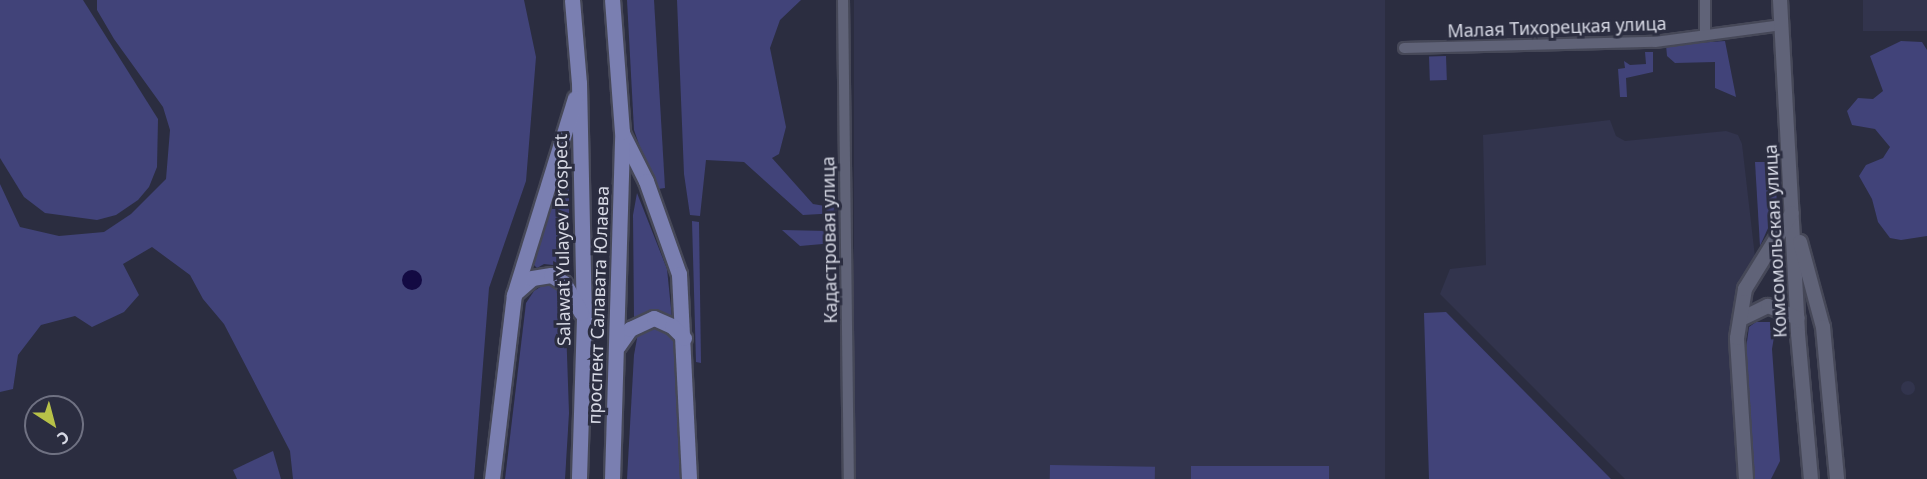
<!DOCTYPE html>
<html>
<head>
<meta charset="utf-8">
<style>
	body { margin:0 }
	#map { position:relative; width:1927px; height:479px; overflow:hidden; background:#2b2d40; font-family:"Noto Sans",sans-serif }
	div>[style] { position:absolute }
	.built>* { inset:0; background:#32344d; transform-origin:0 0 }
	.round { border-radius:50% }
	.green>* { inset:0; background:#414379; transform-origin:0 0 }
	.water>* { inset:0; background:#130a43 }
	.roads { filter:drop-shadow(2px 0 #464858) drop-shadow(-2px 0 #464858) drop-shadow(0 2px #464858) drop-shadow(0 -2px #464858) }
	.minor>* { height:10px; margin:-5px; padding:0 5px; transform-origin:5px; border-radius:5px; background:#606378 }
	.secondary>* { height:14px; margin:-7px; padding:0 7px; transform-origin:7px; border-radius:7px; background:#606378 }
	.primary>* { height:15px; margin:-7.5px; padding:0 7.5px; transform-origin:7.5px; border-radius:7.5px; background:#7a7fb1 }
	span { translate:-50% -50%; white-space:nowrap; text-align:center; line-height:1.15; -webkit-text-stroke:6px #2b2d40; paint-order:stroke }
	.street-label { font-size:18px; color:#d6d8e4 }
	.north { position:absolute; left:24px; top:395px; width:60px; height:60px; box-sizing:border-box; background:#2b2d40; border:2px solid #6f7182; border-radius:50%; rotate:144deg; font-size:16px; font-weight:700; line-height:24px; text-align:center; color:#d6d8e4 }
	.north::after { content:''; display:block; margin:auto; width:21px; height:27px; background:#b7c148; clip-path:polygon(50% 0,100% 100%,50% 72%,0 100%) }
</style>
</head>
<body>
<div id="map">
	<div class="built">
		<i style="left:854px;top:0;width:531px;height:479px"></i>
		<i style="left:1863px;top:0;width:64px;height:31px"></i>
		<i style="clip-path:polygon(1610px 120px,1616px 136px,1625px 141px,1726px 131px,1738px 135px,1742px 144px,1755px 257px,1736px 300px,1732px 337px,1739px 479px,1625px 479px,1440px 294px,1450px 269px,1486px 265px,1483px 135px)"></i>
		<i class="round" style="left:1901px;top:381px;width:14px;height:14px"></i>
	</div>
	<div class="green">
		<i style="clip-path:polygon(0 0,83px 0,158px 119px,157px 167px,149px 187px,138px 200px,116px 215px,97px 220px,45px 213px,24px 197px,0 158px)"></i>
		<i style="clip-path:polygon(97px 0,524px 0,536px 57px,526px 181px,489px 288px,474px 479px,293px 479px,290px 451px,224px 324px,203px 299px,190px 275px,152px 247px,123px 264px,139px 295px,124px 312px,92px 327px,75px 316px,41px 325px,18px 355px,13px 389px,0 392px,0 184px,20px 227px,59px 236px,104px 232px,131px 214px,166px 179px,170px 130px,163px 107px,114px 39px,97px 10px)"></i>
		<i style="clip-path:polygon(627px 0,654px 0,665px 188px,658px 189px,652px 182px,634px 130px)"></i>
		<i style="clip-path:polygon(677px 0,801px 0,780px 20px,770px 48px,786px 127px,779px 154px,772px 158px,813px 204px,837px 208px,838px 213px,803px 215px,744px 162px,706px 160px,700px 216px,690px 215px,684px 174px)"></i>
		<i style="clip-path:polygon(1725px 41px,1736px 97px,1715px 88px,1715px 62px,1675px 63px,1667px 56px,1666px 45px)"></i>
		<i style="clip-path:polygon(1901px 41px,1922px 42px,1927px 50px,1927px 236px,1901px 240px,1890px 238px,1878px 222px,1872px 199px,1859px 176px,1866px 165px,1883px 158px,1890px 147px,1875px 129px,1852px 125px,1847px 111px,1858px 98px,1873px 99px,1883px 91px,1870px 56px)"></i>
		<i style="clip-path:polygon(1645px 52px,1653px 52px,1653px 72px,1626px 78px,1627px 97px,1620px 97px,1618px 69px,1625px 68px,1624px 61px,1630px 65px,1646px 64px)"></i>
		<i style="left:1446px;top:56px;width:24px;height:17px;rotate:88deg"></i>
		<i style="clip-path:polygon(1755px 162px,1775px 162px,1777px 208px,1760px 246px)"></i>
		<i style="clip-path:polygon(563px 175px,569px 175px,569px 260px,562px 266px,544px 264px,537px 268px,532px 263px)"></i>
		<i style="clip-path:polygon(637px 193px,667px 269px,672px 318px,656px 312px,634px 317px,633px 215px)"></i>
		<i style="clip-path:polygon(692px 221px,699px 222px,701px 363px,696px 362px)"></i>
		<i style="clip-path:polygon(782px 230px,828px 231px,836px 239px,834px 243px,800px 246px)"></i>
		<i style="clip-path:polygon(545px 284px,560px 289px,565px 298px,569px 413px,565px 479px,505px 479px,526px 303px,534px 291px)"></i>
		<i style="clip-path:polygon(1446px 312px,1611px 479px,1429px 479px,1424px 313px)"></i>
		<i style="clip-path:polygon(1756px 322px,1770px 322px,1775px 331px,1772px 349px,1780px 461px,1771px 479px,1752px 479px,1745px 356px,1749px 327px)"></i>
		<i style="clip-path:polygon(653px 327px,665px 328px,680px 342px,685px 479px,627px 479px,634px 355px,638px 333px)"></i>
		<i style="clip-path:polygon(273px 451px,281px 479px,237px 479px,233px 470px)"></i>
		<i style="left:1050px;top:465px;width:105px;height:14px;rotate:1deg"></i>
		<i style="left:1191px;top:466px;width:138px;height:14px"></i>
	</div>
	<div class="water">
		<i class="round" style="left:402px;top:270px;width:20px;height:20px"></i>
	</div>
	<div class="roads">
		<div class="minor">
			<i style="left:843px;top:0;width:479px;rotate:89.3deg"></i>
			<i style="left:1705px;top:35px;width:35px;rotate:-90deg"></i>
			<i style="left:1404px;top:48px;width:251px;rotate:-1.4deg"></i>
			<i style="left:1655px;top:42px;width:128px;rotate:-7.6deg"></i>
		</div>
		<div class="secondary">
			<i style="left:1780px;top:0;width:334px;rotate:86.9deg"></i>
			<i style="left:1798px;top:334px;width:146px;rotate:84.9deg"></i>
			<i style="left:1800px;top:242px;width:88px;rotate:74.9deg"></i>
			<i style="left:1823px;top:327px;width:153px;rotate:84.7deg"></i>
			<i style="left:1741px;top:319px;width:30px;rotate:-26deg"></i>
			<i style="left:1768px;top:306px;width:32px;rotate:22deg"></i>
			<i style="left:1746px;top:479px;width:141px;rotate:-93.7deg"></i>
			<i style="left:1737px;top:338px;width:50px;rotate:-80.7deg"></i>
			<i style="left:1745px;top:289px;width:89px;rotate:-58.3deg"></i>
		</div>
		<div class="primary">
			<i style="left:572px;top:0;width:83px;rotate:85.2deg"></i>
			<i style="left:579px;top:83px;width:235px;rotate:88.8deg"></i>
			<i style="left:584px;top:318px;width:161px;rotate:91.8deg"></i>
			<i style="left:623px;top:135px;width:51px;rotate:63.4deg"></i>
			<i style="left:646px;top:181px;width:99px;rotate:70.5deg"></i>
			<i style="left:679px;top:274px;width:205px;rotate:87.2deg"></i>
			<i style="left:515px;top:293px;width:23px;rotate:-41deg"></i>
			<i style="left:532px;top:278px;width:19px;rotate:-9deg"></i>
			<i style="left:551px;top:275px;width:15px;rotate:32deg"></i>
			<i style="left:564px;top:283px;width:34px;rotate:60deg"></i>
			<i style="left:618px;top:346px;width:21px;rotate:-55deg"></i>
			<i style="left:630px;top:329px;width:26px;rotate:-25deg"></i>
			<i style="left:654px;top:318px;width:20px;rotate:24deg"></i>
			<i style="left:672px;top:326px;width:17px;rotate:45deg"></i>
			<i style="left:492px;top:479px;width:185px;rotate:-83.2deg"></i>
			<i style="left:514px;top:295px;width:206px;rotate:-72.8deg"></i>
			<i style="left:612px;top:479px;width:347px;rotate:-88.3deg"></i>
			<i style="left:622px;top:132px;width:132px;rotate:-94.3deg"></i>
		</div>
	</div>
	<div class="street-label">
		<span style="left:1557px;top:27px;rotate:-2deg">Малая Тихорецкая улица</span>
		<span style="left:562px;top:240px;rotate:-91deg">Salawat Yulayev Prospect</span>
		<span style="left:829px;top:240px;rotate:-91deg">Кадастровая улица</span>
		<span style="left:1775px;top:241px;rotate:-93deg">Комсомольская улица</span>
		<span style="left:598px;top:305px;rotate:-88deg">проспект Салавата Юлаева</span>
	</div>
	<div class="north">С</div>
</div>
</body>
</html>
